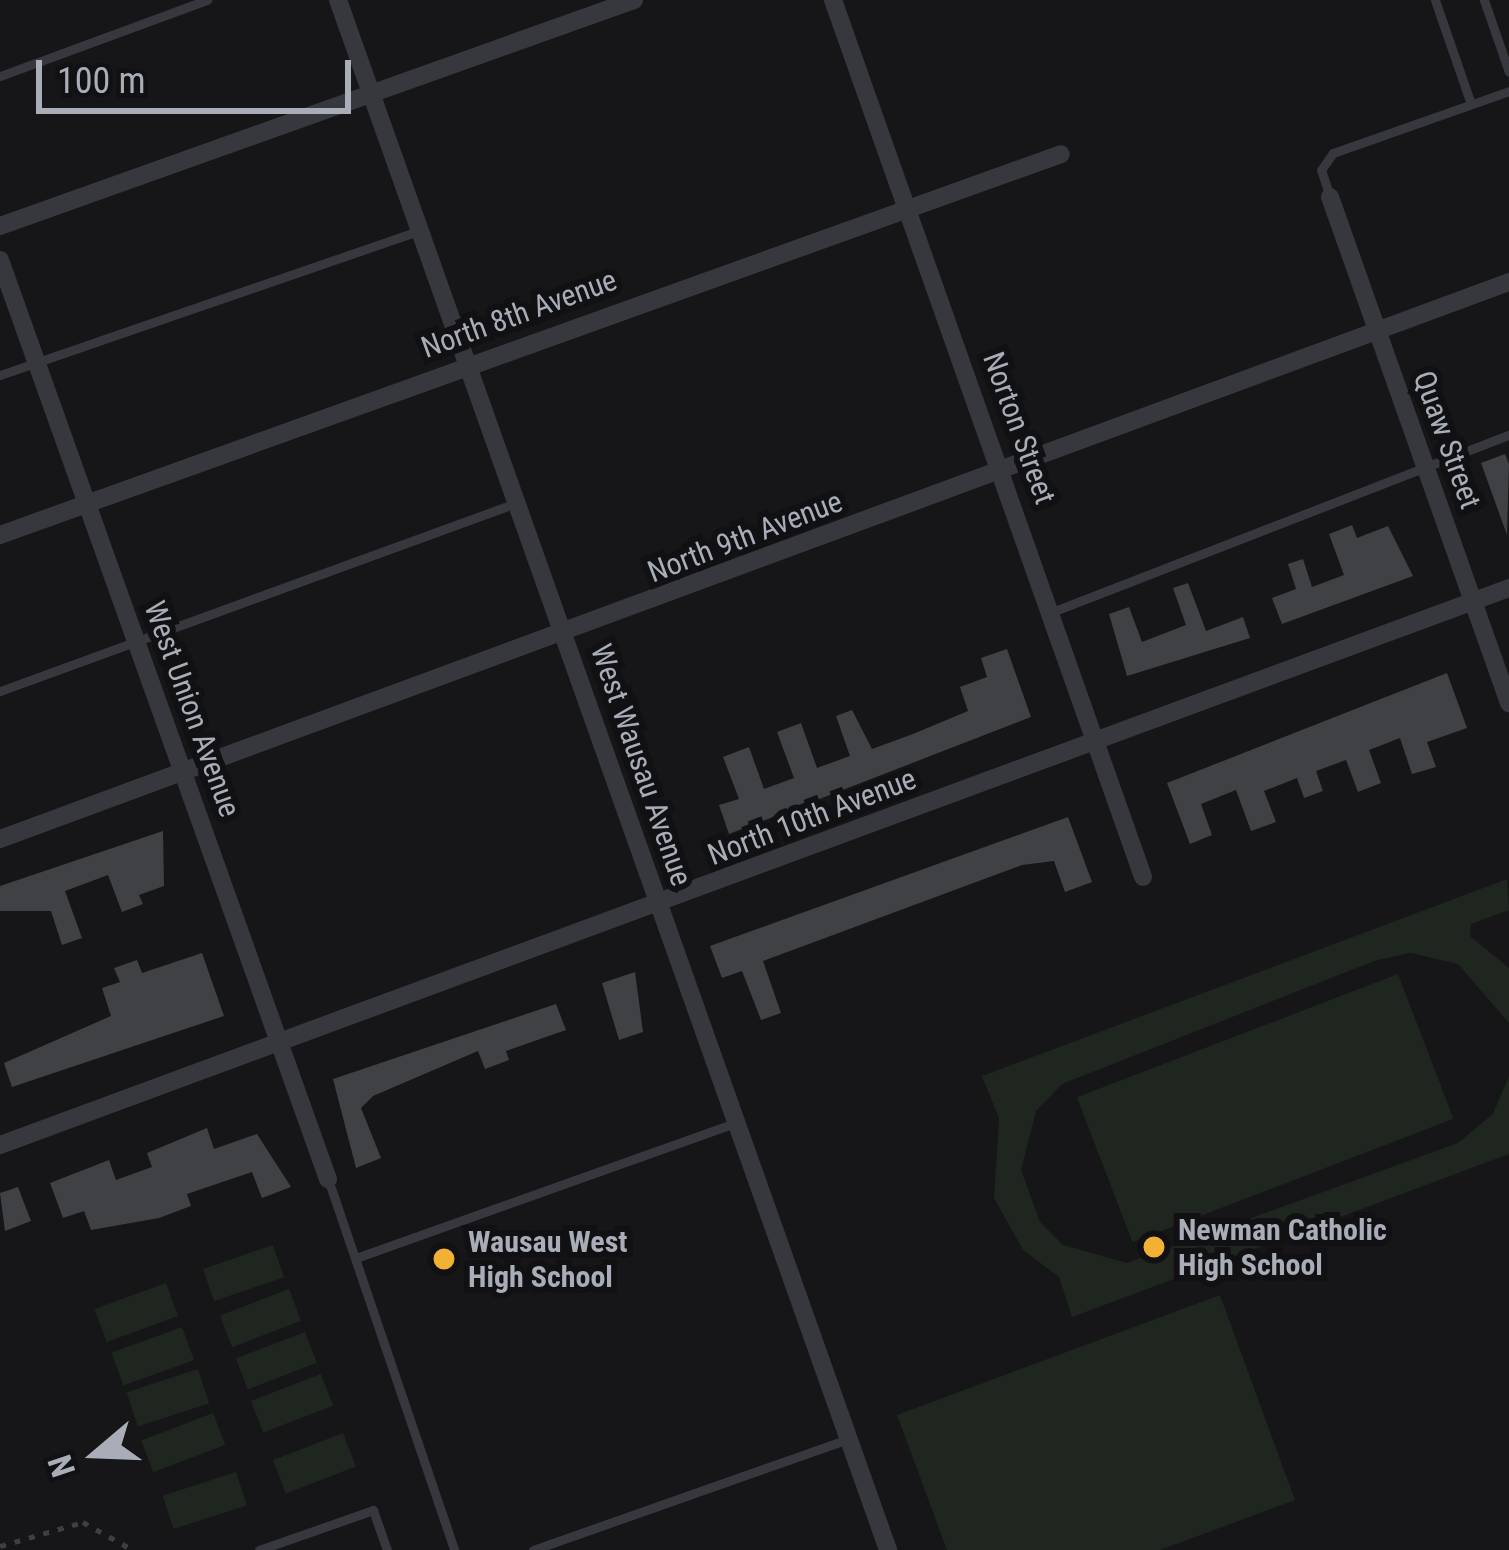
<!DOCTYPE html>
<html>
<head>
<meta charset="utf-8">
<style>
	body { margin:0 }
	#map { position:relative; width:1509px; height:1550px; overflow:hidden; background:#161618; font-family:"Roboto Condensed",sans-serif }
	div>[style] { position:absolute }
	.green>* { inset:0; background:#1e261f; transform-origin:0 0 }
	.building>* { inset:0; background:#404145 }
	.path>* { height:4.5px; margin-top:-2.25px; transform-origin:0; background:repeating-linear-gradient(90deg,#3d3f44 0 6px,transparent 0 15px) }
	.service>* { height:9px; margin:-4.5px; padding:0 4.5px; transform-origin:4.5px; border-radius:4.5px; background:#37383d }
	.minor>* { height:18px; margin:-9px; padding:0 9px; transform-origin:9px; border-radius:9px; background:#37383d }
	.dots>* { width:33px; height:33px; translate:-50% -50%; box-sizing:border-box; border:6px solid #111113; border-radius:50% }
	span { translate:-50% -50%; white-space:nowrap; text-align:center; line-height:1.15; -webkit-text-stroke:12px #111113; paint-order:stroke }
	.street-label { font-size:30px; color:#a8adb8 }
	.poi-label { font-size:30px; color:#a8adb8; font-weight:700 }
	.left { translate:0 -50%; text-align:left }
	.north { position:absolute; left:36px; top:1394px; width:120px; height:120px; -webkit-text-stroke:9px #111113; paint-order:stroke; rotate:251deg; font-size:33px; font-weight:700; line-height:48px; text-align:center; color:#a8adb8 }
	.north::after { content:''; display:block; margin:auto; width:42px; height:54px; background:#a8adb8; clip-path:polygon(50% 0,100% 100%,50% 72%,0 100%) }
	.scale { position:absolute; left:36px; top:60px; width:315px; height:54px; box-sizing:border-box; border:6px solid #a8adb8; border-top:0; padding-left:15px; font-size:36px; line-height:42px; white-space:nowrap; color:#a8adb8; -webkit-text-stroke:9px #111113; paint-order:stroke }
</style>
</head>
<body>
<div id="map">
	<div class="green">
		<i style="clip-path:polygon(1507px 879px,1509px 910px,1471px 924px,1470px 936px,1509px 968px,1509px 1023px,1458px 964px,1411px 953px,1377px 960px,1062px 1084px,1036px 1111px,1021px 1170px,1040px 1222px,1063px 1245px,1127px 1263px,1458px 1143px,1493px 1114px,1509px 1076px,1509px 1154px,1072px 1317px,1059px 1277px,1023px 1250px,994px 1198px,999px 1118px,982px 1076px)"></i>
		<i style="left:1398px;top:974px;width:155px;height:344px;rotate:69deg"></i>
		<i style="left:273px;top:1245px;width:34px;height:74px;rotate:71deg"></i>
		<i style="left:166px;top:1283px;width:35px;height:76px;rotate:70deg"></i>
		<i style="left:289px;top:1289px;width:34px;height:74px;rotate:69deg"></i>
		<i style="clip-path:polygon(1220px 1295px,1295px 1500px,1160px 1550px,947px 1550px,897px 1415px)"></i>
		<i style="left:182px;top:1327px;width:35px;height:75px;rotate:70deg"></i>
		<i style="left:305px;top:1332px;width:33px;height:74px;rotate:69deg"></i>
		<i style="left:198px;top:1369px;width:36px;height:75px;rotate:72deg"></i>
		<i style="left:321px;top:1374px;width:34px;height:75px;rotate:69deg"></i>
		<i style="left:213px;top:1413px;width:34px;height:77px;rotate:69deg"></i>
		<i style="left:343px;top:1433px;width:36px;height:75px;rotate:69deg"></i>
		<i style="left:236px;top:1472px;width:35px;height:77px;rotate:72deg"></i>
	</div>
	<div class="building">
		<i style="clip-path:polygon(1505px 454px,1509px 464px,1507px 535px,1481px 463px)"></i>
		<i style="clip-path:polygon(1352px 525px,1357px 538px,1388px 526px,1413px 576px,1282px 624px,1272px 598px,1296px 589px,1288px 564px,1303px 559px,1312px 587px,1344px 575px,1329px 534px)"></i>
		<i style="clip-path:polygon(1188px 583px,1206px 631px,1243px 617px,1250px 638px,1127px 676px,1109px 614px,1129px 607px,1142px 642px,1186px 625px,1173px 588px)"></i>
		<i style="clip-path:polygon(1007px 649px,1031px 717px,729px 834px,719px 805px,739px 799px,723px 757px,749px 747px,764px 789px,794px 778px,777px 732px,801px 723px,817px 768px,850px 756px,836px 716px,852px 710px,872px 749px,913px 734px,968px 711px,960px 687px,987px 677px,981px 658px)"></i>
		<i style="clip-path:polygon(1447px 673px,1467px 728px,1427px 742px,1436px 767px,1412px 774px,1400px 738px,1369px 750px,1381px 783px,1358px 792px,1346px 760px,1316px 771px,1323px 791px,1304px 798px,1297px 778px,1264px 791px,1276px 822px,1251px 831px,1236px 790px,1201px 804px,1212px 835px,1190px 844px,1167px 783px)"></i>
		<i style="clip-path:polygon(1068px 817px,1092px 882px,1065px 892px,1054px 861px,1022px 865px,763px 961px,781px 1013px,761px 1020px,742px 971px,722px 978px,710px 946px)"></i>
		<i style="clip-path:polygon(163px 831px,164px 886px,139px 895px,143px 904px,122px 912px,108px 875px,65px 891px,82px 938px,62px 945px,51px 911px,0 911px,0 886px)"></i>
		<i style="clip-path:polygon(202px 953px,224px 1016px,12px 1087px,4px 1063px,111px 1016px,102px 988px,120px 982px,114px 968px,137px 960px,142px 973px)"></i>
		<i style="clip-path:polygon(635px 972px,643px 1032px,619px 1040px,602px 983px)"></i>
		<i style="clip-path:polygon(556px 1004px,566px 1030px,506px 1051px,509px 1060px,485px 1069px,478px 1051px,373px 1096px,361px 1108px,381px 1158px,356px 1168px,333px 1079px)"></i>
		<i style="clip-path:polygon(207px 1128px,214px 1149px,257px 1134px,291px 1187px,262px 1198px,252px 1172px,187px 1194px,191px 1206px,159px 1218px,91px 1230px,84px 1211px,63px 1218px,50px 1183px,109px 1160px,116px 1180px,152px 1167px,147px 1153px)"></i>
		<i style="clip-path:polygon(18px 1187px,31px 1221px,5px 1231px,0 1193px)"></i>
	</div>
	<div class="path">
		<i style="left:0;top:1546px;width:86px;rotate:-16.1deg"></i>
		<i style="left:83px;top:1522px;width:57px;rotate:29.2deg"></i>
	</div>
	<div class="service">
		<i style="left:1435px;top:0;width:110px;rotate:70.9deg"></i>
		<i style="left:1484px;top:0;width:76px;rotate:70.9deg"></i>
		<i style="left:0;top:76px;width:221px;rotate:-20.2deg"></i>
		<i style="left:1330px;top:197px;width:28px;rotate:-108deg"></i>
		<i style="left:1321px;top:170px;width:21px;rotate:-55deg"></i>
		<i style="left:1333px;top:153px;width:187px;rotate:-19.4deg"></i>
		<i style="left:0;top:375px;width:443px;rotate:-19deg"></i>
		<i style="left:1052px;top:612px;width:490px;rotate:-21.2deg"></i>
		<i style="left:0;top:691px;width:549px;rotate:-20.02deg"></i>
		<i style="left:328px;top:1179px;width:392px;rotate:71.2deg"></i>
		<i style="left:356px;top:1258px;width:403px;rotate:-19.6deg"></i>
		<i style="left:259px;top:1550px;width:121px;rotate:-19.3deg"></i>
		<i style="left:373px;top:1510px;width:42px;rotate:70.7deg"></i>
		<i style="left:533px;top:1550px;width:334px;rotate:-19.4deg"></i>
	</div>
	<div class="minor">
		<i style="left:338px;top:0;width:1645px;rotate:70.46deg"></i>
		<i style="left:833px;top:0;width:930px;rotate:70.53deg"></i>
		<i style="left:1330px;top:197px;width:537px;rotate:70.52deg"></i>
		<i style="left:0;top:226px;width:673px;rotate:-19.62deg"></i>
		<i style="left:0;top:260px;width:976px;rotate:70.36deg"></i>
		<i style="left:0;top:535px;width:1127px;rotate:-19.75deg"></i>
		<i style="left:0;top:839px;width:1609px;rotate:-20.26deg"></i>
		<i style="left:0;top:1145px;width:1609px;rotate:-20.26deg"></i>
	</div>
	<div class="dots">
		<i style="left:1154px;top:1247px;background:#f2b134"></i>
		<i style="left:444px;top:1259px;background:#f2b134"></i>
	</div>
	<div class="street-label">
		<span style="left:519px;top:314px;rotate:-20deg">North 8th Avenue</span>
		<span style="left:1019px;top:428px;rotate:70deg">Norton Street</span>
		<span style="left:1447px;top:440px;rotate:70deg">Quaw Street</span>
		<span style="left:745px;top:537px;rotate:-21deg">North 9th Avenue</span>
		<span style="left:192px;top:709px;rotate:70deg">West Union Avenue</span>
		<span style="left:641px;top:765px;rotate:71deg">West Wausau Avenue</span>
		<span style="left:812px;top:817px;rotate:-21deg">North 10th Avenue</span>
	</div>
	<div class="poi-label">
		<span class="left" style="left:1178px;top:1247px">Newman Catholic<br>High School</span>
		<span class="left" style="left:468px;top:1259px">Wausau West<br>High School</span>
	</div>
	<div class="north">N</div>
	<div class="scale">100 m</div>
</div>
</body>
</html>
